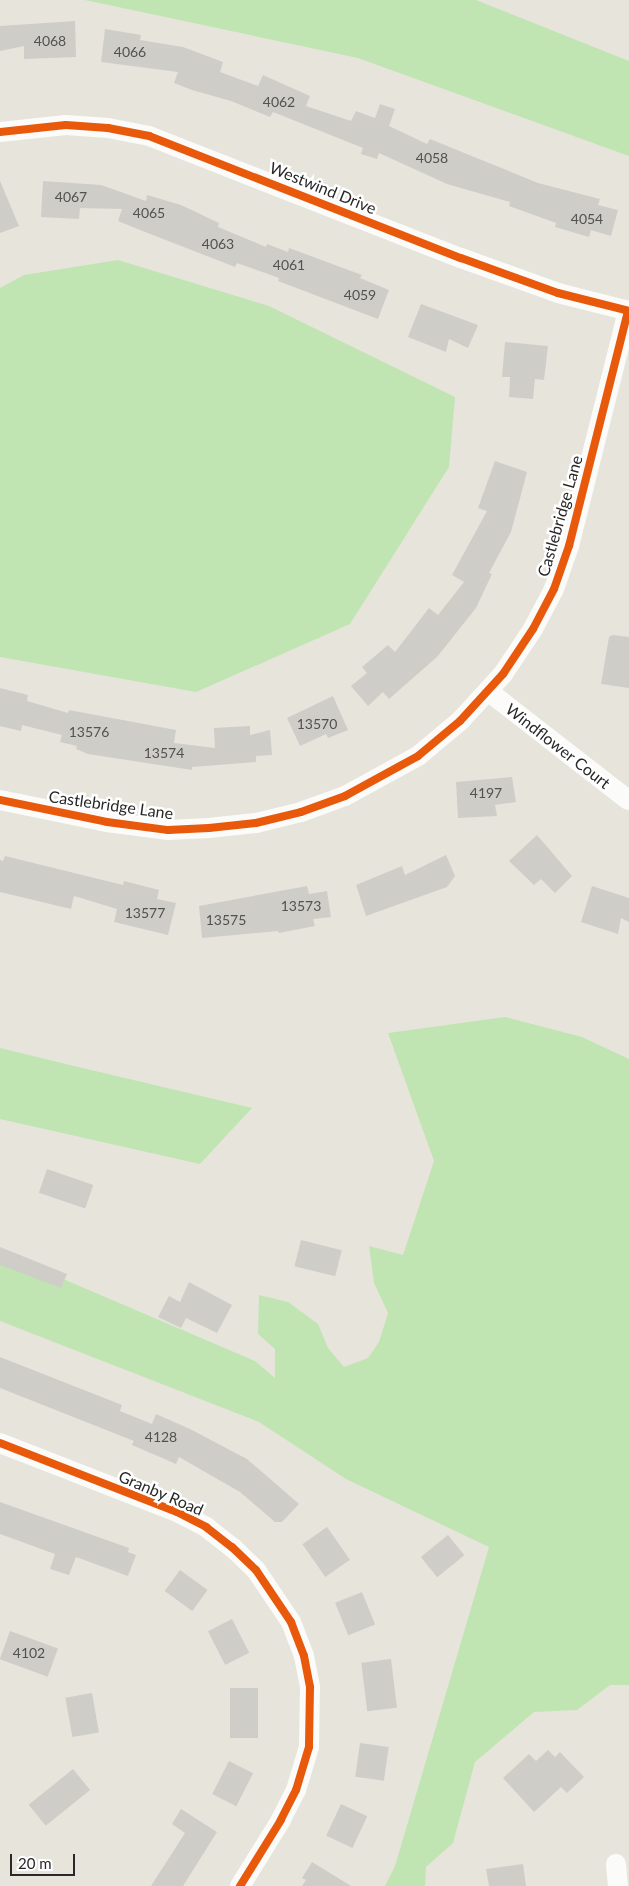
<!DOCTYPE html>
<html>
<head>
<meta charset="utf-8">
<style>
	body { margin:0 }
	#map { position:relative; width:629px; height:1886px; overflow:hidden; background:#e7e4dc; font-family:Lato,sans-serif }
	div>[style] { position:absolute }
	.green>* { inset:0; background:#c0e5b3 }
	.building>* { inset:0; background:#cfcdc8; transform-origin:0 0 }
	.minor>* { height:20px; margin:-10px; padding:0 10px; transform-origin:10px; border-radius:10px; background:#fbfbfa }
	.cycleway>* { height:8px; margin:-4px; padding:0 4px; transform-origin:4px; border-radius:4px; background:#e8590c }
	span { translate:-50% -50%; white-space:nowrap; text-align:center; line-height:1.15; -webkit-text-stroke:5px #fff; paint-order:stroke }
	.number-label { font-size:14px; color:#525251 }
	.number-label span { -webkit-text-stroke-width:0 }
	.street-label { font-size:16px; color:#282828 }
	.scale { position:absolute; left:10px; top:1854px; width:65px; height:22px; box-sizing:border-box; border:2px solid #282828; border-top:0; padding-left:6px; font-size:15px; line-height:18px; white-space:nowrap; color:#282828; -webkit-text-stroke:4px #fff; paint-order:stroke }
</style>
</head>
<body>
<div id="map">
	<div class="green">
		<i style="clip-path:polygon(85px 0,476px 0,629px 61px,629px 156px,358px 58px)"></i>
		<i style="clip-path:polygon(118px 260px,269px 306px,455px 397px,449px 467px,350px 624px,196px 692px,0 657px,0 288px,24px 275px)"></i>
		<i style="clip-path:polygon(505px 1017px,582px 1037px,629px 1059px,629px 1685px,610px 1685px,577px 1710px,534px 1712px,475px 1762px,453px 1843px,426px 1867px,425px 1886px,385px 1886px,395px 1866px,489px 1547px,346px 1479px,259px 1422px,0 1321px,0 1252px,255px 1361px,275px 1378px,275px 1349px,258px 1334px,259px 1295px,288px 1302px,318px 1324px,328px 1348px,344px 1367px,368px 1358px,379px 1342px,388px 1313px,374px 1283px,369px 1246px,403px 1255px,434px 1161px,388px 1033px)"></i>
		<i style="clip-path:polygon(0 1048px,74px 1066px,252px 1108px,200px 1164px,0 1119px)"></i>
	</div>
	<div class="building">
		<i style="clip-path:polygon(75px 21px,76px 57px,24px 59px,24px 46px,0 51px,0 26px)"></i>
		<i style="clip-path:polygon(105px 29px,141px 35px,140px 40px,183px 47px,223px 62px,220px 72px,258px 86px,263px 75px,310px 96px,306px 106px,351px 121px,356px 111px,375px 118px,380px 104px,395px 109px,389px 126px,427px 144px,430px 139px,538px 183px,600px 199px,598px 205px,618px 210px,611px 236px,591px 230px,589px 237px,555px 227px,556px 223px,509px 206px,510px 202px,447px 184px,379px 153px,377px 159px,361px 154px,363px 148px,273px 112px,270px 117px,231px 101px,192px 90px,174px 83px,178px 72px,101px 62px)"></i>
		<i style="clip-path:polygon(0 181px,19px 226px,0 233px)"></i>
		<i style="clip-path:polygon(43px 181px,101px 185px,146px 201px,147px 195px,181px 205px,219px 223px,218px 227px,266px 247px,267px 244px,288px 252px,289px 248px,362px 275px,360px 278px,389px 290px,378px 319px,278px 281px,279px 278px,237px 263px,235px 267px,135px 228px,118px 221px,122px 209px,80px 208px,79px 219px,41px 217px)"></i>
		<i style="clip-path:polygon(421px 304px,478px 325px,468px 348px,449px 339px,446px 352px,408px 337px)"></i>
		<i style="clip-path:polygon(505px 342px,548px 346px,544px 380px,535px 379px,533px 399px,509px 397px,510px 377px,502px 377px)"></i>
		<i style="clip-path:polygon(495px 461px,527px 472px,511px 532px,489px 573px,492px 574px,476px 608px,437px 657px,389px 699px,383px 692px,368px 706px,351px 686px,367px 673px,362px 667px,388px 645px,395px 652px,429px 608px,438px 615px,464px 582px,452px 575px,487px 511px,478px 508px)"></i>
		<i style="clip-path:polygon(613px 635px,629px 637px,629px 688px,601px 684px,609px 637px)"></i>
		<i style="clip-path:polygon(0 688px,28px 695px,27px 701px,68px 713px,69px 710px,176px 730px,174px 743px,215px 748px,214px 728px,250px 726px,250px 735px,270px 730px,272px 755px,256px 756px,256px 762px,192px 767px,192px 770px,88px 754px,76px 749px,77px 746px,60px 742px,62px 735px,22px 725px,21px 731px,0 726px)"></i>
		<i style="clip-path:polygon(333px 696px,348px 730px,328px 738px,326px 734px,300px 746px,287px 718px)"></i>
		<i style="clip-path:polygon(512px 777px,516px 802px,495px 805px,497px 816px,458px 818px,456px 782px)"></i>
		<i style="clip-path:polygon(537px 835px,572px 876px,555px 893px,541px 879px,534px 885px,509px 861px)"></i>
		<i style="clip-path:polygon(446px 855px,455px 876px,447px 887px,366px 916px,356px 885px,402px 866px,405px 875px)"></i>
		<i style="clip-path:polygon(5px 856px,123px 885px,124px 881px,159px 890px,157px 899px,176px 903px,168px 935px,114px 922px,117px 909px,74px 896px,71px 909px,0 892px,0 860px,3px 861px)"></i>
		<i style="clip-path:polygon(307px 886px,309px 894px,327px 891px,331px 917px,313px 919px,315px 926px,279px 933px,278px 931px,202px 938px,199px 906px)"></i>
		<i style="clip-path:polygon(592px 886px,629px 898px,629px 922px,621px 918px,618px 934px,581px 922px)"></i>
		<i style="left:47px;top:1169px;width:49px;height:25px;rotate:19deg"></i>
		<i style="left:301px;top:1240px;width:42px;height:27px;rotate:14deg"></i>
		<i style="clip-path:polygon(0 1247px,67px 1274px,61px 1288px,0 1265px)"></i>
		<i style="clip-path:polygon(189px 1282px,232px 1305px,217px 1333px,186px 1318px,181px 1328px,158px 1317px,169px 1296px,180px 1302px)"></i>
		<i style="clip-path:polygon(0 1357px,122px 1405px,120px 1411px,152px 1424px,156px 1414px,190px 1429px,247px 1459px,299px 1504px,282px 1522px,275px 1522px,240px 1492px,179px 1457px,176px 1464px,132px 1445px,134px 1441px,0 1388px)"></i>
		<i style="clip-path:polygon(0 1502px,129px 1548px,128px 1552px,136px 1555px,128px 1576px,76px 1557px,69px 1575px,50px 1569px,55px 1554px,0 1534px)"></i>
		<i style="left:327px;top:1527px;width:40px;height:30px;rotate:55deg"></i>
		<i style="left:448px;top:1535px;width:26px;height:35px;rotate:51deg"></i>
		<i style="left:180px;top:1570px;width:34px;height:26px;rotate:36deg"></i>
		<i style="left:362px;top:1592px;width:35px;height:29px;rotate:68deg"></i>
		<i style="left:232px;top:1619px;width:38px;height:27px;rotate:63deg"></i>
		<i style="left:10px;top:1631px;width:51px;height:30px;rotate:20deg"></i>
		<i style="left:391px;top:1659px;width:49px;height:30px;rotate:83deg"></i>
		<i style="left:230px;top:1688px;width:28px;height:50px"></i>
		<i style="left:92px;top:1693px;width:40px;height:27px;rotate:80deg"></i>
		<i style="left:360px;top:1743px;width:29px;height:34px;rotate:8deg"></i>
		<i style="clip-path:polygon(548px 1750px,555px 1757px,560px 1752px,584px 1777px,567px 1793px,561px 1787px,534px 1812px,503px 1778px,529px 1754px,536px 1761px)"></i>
		<i style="left:229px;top:1761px;width:27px;height:37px;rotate:27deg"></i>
		<i style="left:73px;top:1769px;width:27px;height:57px;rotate:51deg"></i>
		<i style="left:341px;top:1804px;width:29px;height:35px;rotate:25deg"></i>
		<i style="clip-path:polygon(181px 1809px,217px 1832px,183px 1886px,151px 1886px,185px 1833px,172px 1824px)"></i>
		<i style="clip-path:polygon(312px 1862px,351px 1886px,302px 1886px,306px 1880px,302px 1878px)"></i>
		<i style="clip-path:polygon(523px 1864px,526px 1886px,489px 1886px,486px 1869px)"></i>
	</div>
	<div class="minor">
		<i style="left:0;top:132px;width:66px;rotate:-6.1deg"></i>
		<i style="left:66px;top:125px;width:42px;rotate:4.1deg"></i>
		<i style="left:108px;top:128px;width:42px;rotate:11deg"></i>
		<i style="left:149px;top:136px;width:335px;rotate:21.4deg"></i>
		<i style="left:461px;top:258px;width:103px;rotate:19.8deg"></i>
		<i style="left:558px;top:293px;width:73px;rotate:14.2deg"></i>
		<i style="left:488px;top:691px;width:177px;rotate:37.9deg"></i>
		<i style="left:0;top:800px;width:109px;rotate:11.6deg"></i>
		<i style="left:107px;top:822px;width:62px;rotate:7.5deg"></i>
		<i style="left:168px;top:830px;width:41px;rotate:-2.8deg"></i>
		<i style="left:209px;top:828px;width:47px;rotate:-6.1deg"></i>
		<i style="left:256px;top:823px;width:46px;rotate:-13.7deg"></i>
		<i style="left:301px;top:812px;width:47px;rotate:-20deg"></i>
		<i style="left:345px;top:796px;width:83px;rotate:-28.7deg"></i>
		<i style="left:418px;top:756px;width:55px;rotate:-39.8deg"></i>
		<i style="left:460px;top:721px;width:64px;rotate:-47.5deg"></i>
		<i style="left:503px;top:674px;width:54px;rotate:-56.3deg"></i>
		<i style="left:533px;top:629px;width:45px;rotate:-62.3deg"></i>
		<i style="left:554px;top:589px;width:46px;rotate:-70.8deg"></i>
		<i style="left:569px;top:546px;width:242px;rotate:-75.9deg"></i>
		<i style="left:0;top:1443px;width:190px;rotate:21.3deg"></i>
		<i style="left:177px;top:1512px;width:33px;rotate:27deg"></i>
		<i style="left:206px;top:1527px;width:33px;rotate:38deg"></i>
		<i style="left:232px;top:1547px;width:33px;rotate:44deg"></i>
		<i style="left:256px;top:1570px;width:63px;rotate:56.1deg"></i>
		<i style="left:291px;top:1622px;width:36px;rotate:69deg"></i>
		<i style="left:304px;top:1656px;width:32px;rotate:79deg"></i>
		<i style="left:310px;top:1687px;width:60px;rotate:91deg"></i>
		<i style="left:309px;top:1747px;width:45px;rotate:106.8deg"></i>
		<i style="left:296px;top:1790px;width:34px;rotate:117deg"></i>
		<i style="left:281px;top:1820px;width:78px;rotate:121.8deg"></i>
		<i style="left:616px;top:1864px;width:22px;rotate:85deg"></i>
	</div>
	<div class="cycleway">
		<i style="left:0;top:132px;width:66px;rotate:-6.1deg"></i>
		<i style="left:66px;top:125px;width:42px;rotate:4.1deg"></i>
		<i style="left:108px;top:128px;width:42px;rotate:11deg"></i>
		<i style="left:149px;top:136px;width:335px;rotate:21.4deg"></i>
		<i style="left:461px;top:258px;width:103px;rotate:19.8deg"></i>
		<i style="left:558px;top:293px;width:73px;rotate:14.2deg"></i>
		<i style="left:0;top:800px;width:109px;rotate:11.6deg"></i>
		<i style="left:107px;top:822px;width:62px;rotate:7.5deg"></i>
		<i style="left:168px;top:830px;width:41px;rotate:-2.8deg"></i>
		<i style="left:209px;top:828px;width:47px;rotate:-6.1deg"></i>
		<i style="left:256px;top:823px;width:46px;rotate:-13.7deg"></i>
		<i style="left:301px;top:812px;width:47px;rotate:-20deg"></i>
		<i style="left:345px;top:796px;width:83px;rotate:-28.7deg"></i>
		<i style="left:418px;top:756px;width:55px;rotate:-39.8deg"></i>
		<i style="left:460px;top:721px;width:64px;rotate:-47.5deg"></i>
		<i style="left:503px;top:674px;width:54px;rotate:-56.3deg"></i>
		<i style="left:533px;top:629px;width:45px;rotate:-62.3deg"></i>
		<i style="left:554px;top:589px;width:46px;rotate:-70.8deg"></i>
		<i style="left:569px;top:546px;width:242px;rotate:-75.9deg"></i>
		<i style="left:0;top:1443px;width:190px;rotate:21.3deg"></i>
		<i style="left:177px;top:1512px;width:33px;rotate:27deg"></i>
		<i style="left:206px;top:1527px;width:33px;rotate:38deg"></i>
		<i style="left:232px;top:1547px;width:33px;rotate:44deg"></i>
		<i style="left:256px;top:1570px;width:63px;rotate:56.1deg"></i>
		<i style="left:291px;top:1622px;width:36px;rotate:69deg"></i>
		<i style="left:304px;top:1656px;width:32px;rotate:79deg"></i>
		<i style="left:310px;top:1687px;width:60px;rotate:91deg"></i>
		<i style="left:309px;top:1747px;width:45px;rotate:106.8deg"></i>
		<i style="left:296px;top:1790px;width:34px;rotate:117deg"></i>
		<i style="left:281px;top:1820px;width:78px;rotate:121.8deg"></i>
	</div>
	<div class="number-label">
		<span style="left:50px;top:41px">4068</span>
		<span style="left:130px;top:52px">4066</span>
		<span style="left:279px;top:102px">4062</span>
		<span style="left:432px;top:158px">4058</span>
		<span style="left:71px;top:197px">4067</span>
		<span style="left:149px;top:213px">4065</span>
		<span style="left:587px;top:219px">4054</span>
		<span style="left:218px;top:244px">4063</span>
		<span style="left:289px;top:265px">4061</span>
		<span style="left:360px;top:295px">4059</span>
		<span style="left:317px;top:724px">13570</span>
		<span style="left:89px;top:732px">13576</span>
		<span style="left:164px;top:753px">13574</span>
		<span style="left:486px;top:793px">4197</span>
		<span style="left:301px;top:906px">13573</span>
		<span style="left:145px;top:913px">13577</span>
		<span style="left:226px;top:920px">13575</span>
		<span style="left:161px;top:1437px">4128</span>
		<span style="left:29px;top:1653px">4102</span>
	</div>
	<div class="street-label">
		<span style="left:323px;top:188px;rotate:22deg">Westwind Drive</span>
		<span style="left:560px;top:516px;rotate:-74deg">Castlebridge Lane</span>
		<span style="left:558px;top:746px;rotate:38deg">Windflower Court</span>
		<span style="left:111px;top:805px;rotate:8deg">Castlebridge Lane</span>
		<span style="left:161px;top:1493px;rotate:23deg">Granby Road</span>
	</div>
	<div class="scale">20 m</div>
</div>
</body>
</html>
